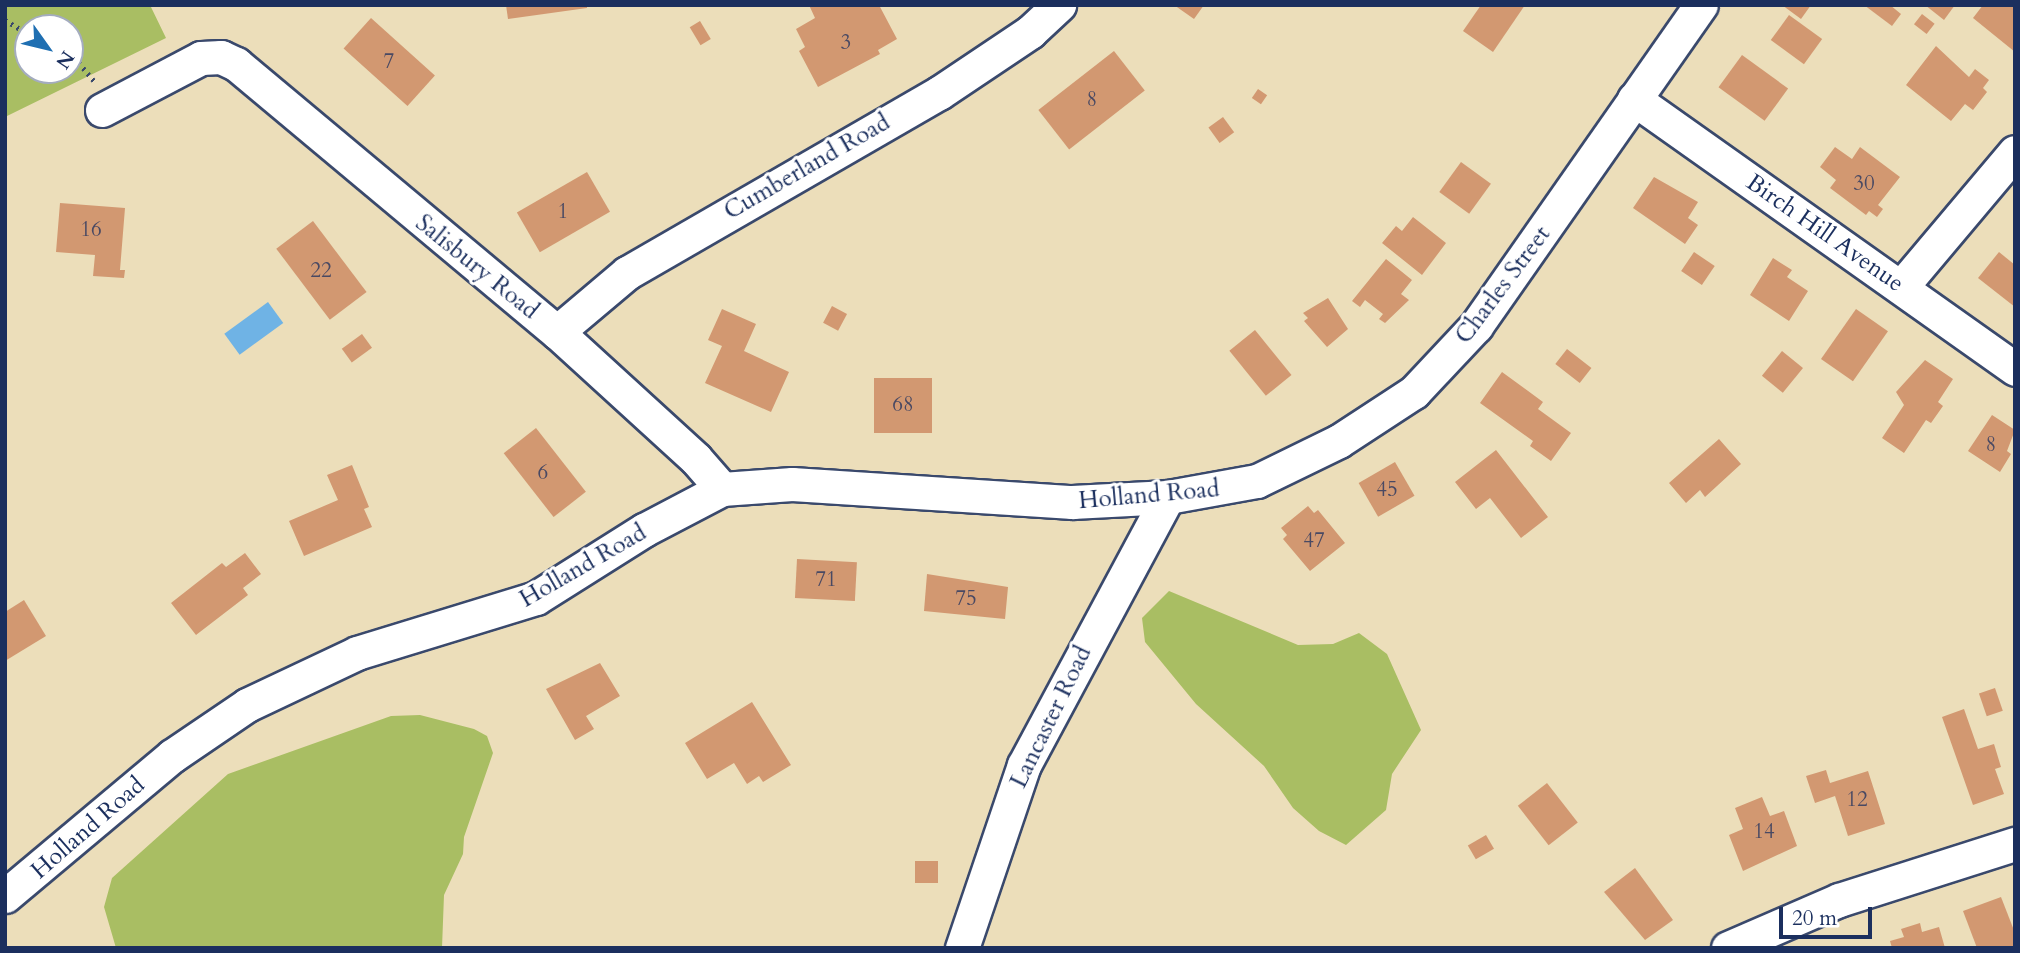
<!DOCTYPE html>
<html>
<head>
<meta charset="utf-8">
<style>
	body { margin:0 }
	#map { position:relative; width:2020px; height:953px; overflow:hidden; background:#ecdeba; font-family:Cardo,serif }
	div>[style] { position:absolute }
	.green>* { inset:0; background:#a9be63 }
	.water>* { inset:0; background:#6fb3e5; transform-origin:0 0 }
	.building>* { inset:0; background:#d29871; transform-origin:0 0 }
	.path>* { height:4.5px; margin-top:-2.25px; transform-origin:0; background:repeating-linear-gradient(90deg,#3a496c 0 2px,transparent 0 7px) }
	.roads { filter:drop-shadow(2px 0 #3a496c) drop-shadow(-2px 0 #3a496c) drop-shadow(0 2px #3a496c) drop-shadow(0 -2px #3a496c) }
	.minor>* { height:33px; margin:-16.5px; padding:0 16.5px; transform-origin:16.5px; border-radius:16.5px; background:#fff }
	span { translate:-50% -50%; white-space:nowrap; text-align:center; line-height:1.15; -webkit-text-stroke:6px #fff; paint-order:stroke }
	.number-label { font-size:21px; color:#494963 }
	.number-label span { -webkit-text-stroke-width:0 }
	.street-label { font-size:24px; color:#1b2f5e }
	.frame { position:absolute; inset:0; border:7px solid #1b2f5e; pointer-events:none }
	.north { position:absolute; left:14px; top:14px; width:70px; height:70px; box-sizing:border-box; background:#fff; border:2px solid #a4acbf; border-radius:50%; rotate:124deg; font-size:19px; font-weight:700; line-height:28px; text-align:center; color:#1b2f5e }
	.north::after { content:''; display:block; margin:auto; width:24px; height:32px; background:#1f6fb2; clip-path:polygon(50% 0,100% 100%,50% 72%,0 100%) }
	.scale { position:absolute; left:1779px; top:907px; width:93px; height:32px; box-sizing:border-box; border:4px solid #1b2f5e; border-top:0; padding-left:9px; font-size:21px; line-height:24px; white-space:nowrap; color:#1b2f5e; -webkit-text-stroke:5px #fff; paint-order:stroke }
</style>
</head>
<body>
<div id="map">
	<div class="green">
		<i style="clip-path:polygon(evenodd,5px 5px,150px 5px,166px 38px,5px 117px,5px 5px,28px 28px,70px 28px,70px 70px,28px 70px,28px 28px)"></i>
		<i style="clip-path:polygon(1169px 591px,1298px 645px,1333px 644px,1359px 633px,1387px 654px,1421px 730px,1392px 774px,1386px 810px,1346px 845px,1319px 831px,1293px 808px,1264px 766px,1196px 704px,1145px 642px,1142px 618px)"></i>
		<i style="clip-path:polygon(420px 715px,474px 729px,487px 736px,493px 753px,464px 837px,463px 854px,444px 895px,442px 948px,116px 948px,104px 907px,112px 878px,228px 774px,391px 716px)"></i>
	</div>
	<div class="water">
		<i style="left:268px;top:302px;width:26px;height:54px;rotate:54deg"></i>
	</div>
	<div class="building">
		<i style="clip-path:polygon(506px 5px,587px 5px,587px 8px,508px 19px)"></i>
		<i style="clip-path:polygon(809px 5px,879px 5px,897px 39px,878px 50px,880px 54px,818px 87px,799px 51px,805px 47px,796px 29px,815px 18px)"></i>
		<i style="clip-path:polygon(1174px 5px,1204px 5px,1194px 19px)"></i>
		<i style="clip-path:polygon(1481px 5px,1525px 5px,1493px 52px,1463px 31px)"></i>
		<i style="clip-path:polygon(1782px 5px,1811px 5px,1801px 19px)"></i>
		<i style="clip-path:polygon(1864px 5px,1890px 5px,1901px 14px,1892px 26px)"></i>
		<i style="clip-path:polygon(1925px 5px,1955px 5px,1944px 20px)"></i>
		<i style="clip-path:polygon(1983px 5px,2015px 5px,2015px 52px,1973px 18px)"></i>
		<i style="left:1922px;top:14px;width:16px;height:13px;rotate:38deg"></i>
		<i style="left:1789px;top:15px;width:41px;height:31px;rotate:36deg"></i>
		<i style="left:371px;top:18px;width:86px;height:41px;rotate:42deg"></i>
		<i style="left:700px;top:21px;width:21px;height:12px;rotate:59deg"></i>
		<i style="clip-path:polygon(1936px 46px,1969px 77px,1975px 69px,1989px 80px,1983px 88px,1987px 92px,1973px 110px,1965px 104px,1951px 121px,1906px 85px)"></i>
		<i style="left:1114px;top:51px;width:50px;height:96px;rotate:52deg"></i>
		<i style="left:1742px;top:55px;width:57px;height:40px;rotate:36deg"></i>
		<i style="left:1258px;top:89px;width:11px;height:11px;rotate:34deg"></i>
		<i style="left:1223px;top:117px;width:19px;height:18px;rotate:54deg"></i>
		<i style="clip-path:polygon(1835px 147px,1852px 159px,1860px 147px,1900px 177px,1878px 205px,1883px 209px,1877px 217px,1869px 211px,1866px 215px,1830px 188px,1836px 180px,1820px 167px)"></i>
		<i style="left:1461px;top:162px;width:37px;height:37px;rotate:36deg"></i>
		<i style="left:587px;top:172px;width:46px;height:81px;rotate:60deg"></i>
		<i style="clip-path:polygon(1654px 177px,1698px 202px,1688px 218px,1698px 225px,1685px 244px,1633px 208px)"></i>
		<i style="clip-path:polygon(60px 203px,125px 208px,120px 270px,125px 270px,124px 278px,93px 276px,95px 255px,56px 252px)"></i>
		<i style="clip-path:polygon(1413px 217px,1446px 243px,1422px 275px,1382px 243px,1396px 226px,1402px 231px)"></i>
		<i style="left:313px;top:221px;width:89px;height:46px;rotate:53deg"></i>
		<i style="left:1694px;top:252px;width:25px;height:23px;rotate:34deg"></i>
		<i style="clip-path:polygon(1999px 252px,2015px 265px,2015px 307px,1978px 278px)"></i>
		<i style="clip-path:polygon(1773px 258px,1792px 270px,1787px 277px,1808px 291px,1789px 321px,1750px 295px)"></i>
		<i style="clip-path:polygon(1386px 259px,1412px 280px,1401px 294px,1409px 300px,1385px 323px,1379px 319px,1383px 314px,1365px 300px,1360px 307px,1352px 301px)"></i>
		<i style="clip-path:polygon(1328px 298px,1348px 329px,1327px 347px,1304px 321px,1308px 318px,1303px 313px)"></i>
		<i style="left:832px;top:306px;width:17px;height:19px;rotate:28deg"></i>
		<i style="clip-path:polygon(722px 309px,756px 324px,744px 351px,789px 372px,771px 412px,705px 383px,722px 346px,708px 340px)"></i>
		<i style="left:1856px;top:309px;width:39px;height:61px;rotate:35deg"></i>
		<i style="left:1255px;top:330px;width:58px;height:33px;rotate:51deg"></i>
		<i style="left:362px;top:334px;width:17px;height:25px;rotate:54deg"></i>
		<i style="left:1567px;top:349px;width:31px;height:19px;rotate:38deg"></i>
		<i style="left:1782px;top:351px;width:27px;height:32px;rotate:39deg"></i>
		<i style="clip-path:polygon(1925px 360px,1953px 379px,1938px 402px,1943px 406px,1931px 423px,1926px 420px,1904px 453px,1882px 438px,1904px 405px,1896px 392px)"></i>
		<i style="clip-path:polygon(1502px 372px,1543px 402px,1538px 409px,1571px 433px,1551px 461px,1530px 446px,1533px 441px,1480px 403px)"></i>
		<i style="left:932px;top:378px;width:55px;height:58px;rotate:90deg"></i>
		<i style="clip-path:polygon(1992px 415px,2015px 430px,2007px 451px,2011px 454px,2000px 472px,1968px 451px)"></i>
		<i style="left:536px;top:428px;width:81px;height:41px;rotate:52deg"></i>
		<i style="clip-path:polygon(1719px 439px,1741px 464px,1705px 497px,1700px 490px,1686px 503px,1669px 483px)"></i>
		<i style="clip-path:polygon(1496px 450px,1548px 517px,1521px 538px,1490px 498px,1476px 509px,1455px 482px)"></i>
		<i style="left:1395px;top:462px;width:39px;height:42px;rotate:60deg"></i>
		<i style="clip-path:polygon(352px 465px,369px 507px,364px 509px,372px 527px,304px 556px,289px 521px,338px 500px,327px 475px)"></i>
		<i style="clip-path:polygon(1308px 506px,1314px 513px,1318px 510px,1345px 543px,1310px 571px,1283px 539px,1287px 535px,1281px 528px)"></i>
		<i style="clip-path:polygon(245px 553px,261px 574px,243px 588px,248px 595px,196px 635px,171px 603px,222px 563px,226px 567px)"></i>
		<i style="left:797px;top:559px;width:60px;height:39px;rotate:3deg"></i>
		<i style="clip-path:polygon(927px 574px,1008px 587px,1005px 619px,924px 611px)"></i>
		<i style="clip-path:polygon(24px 600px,46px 636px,5px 661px,5px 612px)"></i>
		<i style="clip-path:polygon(600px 663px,620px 696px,586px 716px,594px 729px,575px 740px,546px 689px)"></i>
		<i style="left:1995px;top:688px;width:24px;height:17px;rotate:71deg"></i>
		<i style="clip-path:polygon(752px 702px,791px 765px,763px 782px,759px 776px,747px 784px,734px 763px,707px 779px,685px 743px)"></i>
		<i style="clip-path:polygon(1964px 709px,1978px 749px,1994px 744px,2001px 767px,1995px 769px,2004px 794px,1973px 805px,1942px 717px)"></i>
		<i style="clip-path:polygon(1826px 770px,1830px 783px,1868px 771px,1885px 824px,1848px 836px,1835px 796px,1815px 803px,1806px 776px)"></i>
		<i style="left:1547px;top:783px;width:50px;height:37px;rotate:52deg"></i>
		<i style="clip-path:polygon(1762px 797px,1770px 816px,1784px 811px,1797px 846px,1743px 871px,1729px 835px,1743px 829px,1735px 808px)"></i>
		<i style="left:1486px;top:835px;width:16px;height:21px;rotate:60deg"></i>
		<i style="left:915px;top:861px;width:23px;height:22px"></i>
		<i style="clip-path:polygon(1635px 868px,1673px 920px,1645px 940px,1604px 892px)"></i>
		<i style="clip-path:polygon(2001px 897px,2015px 933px,2015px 948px,1977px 948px,1963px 911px)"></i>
		<i style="clip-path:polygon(1920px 923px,1922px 932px,1939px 927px,1945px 948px,1892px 948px,1890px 941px,1904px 937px,1901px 929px)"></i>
	</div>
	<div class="path">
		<i style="left:5px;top:20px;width:27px;rotate:31deg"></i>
		<i style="left:70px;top:52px;width:38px;rotate:50deg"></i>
	</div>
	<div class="roads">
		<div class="minor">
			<i style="left:1634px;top:99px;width:467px;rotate:35.3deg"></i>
			<i style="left:102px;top:110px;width:112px;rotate:-27.7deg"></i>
			<i style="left:201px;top:58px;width:20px;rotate:-3deg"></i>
			<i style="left:221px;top:57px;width:17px;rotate:25deg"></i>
			<i style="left:236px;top:64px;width:418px;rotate:39.9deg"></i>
			<i style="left:557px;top:332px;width:188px;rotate:42.4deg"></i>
			<i style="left:696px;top:459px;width:40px;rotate:49deg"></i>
			<i style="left:1902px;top:286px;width:175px;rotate:-49.9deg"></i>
			<i style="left:557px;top:332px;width:92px;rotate:-40.1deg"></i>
			<i style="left:627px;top:273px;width:360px;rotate:-30deg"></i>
			<i style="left:939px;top:93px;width:110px;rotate:-33.8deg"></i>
			<i style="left:1030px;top:32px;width:40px;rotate:-43deg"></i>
			<i style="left:5px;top:896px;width:218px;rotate:-40deg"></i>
			<i style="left:172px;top:756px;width:91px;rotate:-34.2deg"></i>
			<i style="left:247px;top:705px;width:122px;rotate:-25.3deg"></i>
			<i style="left:357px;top:653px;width:187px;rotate:-17.1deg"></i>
			<i style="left:536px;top:598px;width:128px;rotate:-32.2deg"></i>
			<i style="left:644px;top:530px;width:88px;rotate:-27.7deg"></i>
			<i style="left:722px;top:489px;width:70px;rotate:-4.1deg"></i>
			<i style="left:792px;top:484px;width:281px;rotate:3.7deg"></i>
			<i style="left:1072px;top:502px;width:96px;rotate:-3deg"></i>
			<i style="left:1168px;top:497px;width:90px;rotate:-10.2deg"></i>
			<i style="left:1257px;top:481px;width:91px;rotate:-26deg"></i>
			<i style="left:1339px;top:441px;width:90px;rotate:-33.2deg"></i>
			<i style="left:1414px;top:392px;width:91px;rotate:-46.8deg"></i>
			<i style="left:1476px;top:326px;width:392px;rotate:-55deg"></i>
			<i style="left:962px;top:948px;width:193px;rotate:-71.3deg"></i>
			<i style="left:1024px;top:765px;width:304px;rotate:-61.8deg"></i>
			<i style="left:1728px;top:948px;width:121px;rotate:-23.4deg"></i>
			<i style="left:1839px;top:900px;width:185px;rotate:-17.7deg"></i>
		</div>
	</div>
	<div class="number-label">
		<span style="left:846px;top:43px">3</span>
		<span style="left:389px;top:62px">7</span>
		<span style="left:1092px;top:100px">8</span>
		<span style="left:1864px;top:184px">30</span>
		<span style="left:563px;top:212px">1</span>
		<span style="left:91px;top:230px">16</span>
		<span style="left:321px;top:271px">22</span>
		<span style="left:903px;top:405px">68</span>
		<span style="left:1991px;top:445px">8</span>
		<span style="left:543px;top:473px">6</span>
		<span style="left:1387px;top:490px">45</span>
		<span style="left:1314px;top:541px">47</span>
		<span style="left:826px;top:580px">71</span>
		<span style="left:966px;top:599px">75</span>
		<span style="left:1857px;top:800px">12</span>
		<span style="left:1764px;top:832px">14</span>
	</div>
	<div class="street-label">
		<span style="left:807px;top:167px;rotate:-30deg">Cumberland Road</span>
		<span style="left:1825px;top:233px;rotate:35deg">Birch Hill Avenue</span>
		<span style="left:477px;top:267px;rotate:39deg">Salisbury Road</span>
		<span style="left:1503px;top:285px;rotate:-53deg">Charles Street</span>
		<span style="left:1149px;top:495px;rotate:-5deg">Holland Road</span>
		<span style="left:583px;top:566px;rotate:-30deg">Holland Road</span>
		<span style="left:1051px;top:717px;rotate:-64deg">Lancaster Road</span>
		<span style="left:88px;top:828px;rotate:-41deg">Holland Road</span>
	</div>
	<div class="frame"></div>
	<div class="north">N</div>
	<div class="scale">20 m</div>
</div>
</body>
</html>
